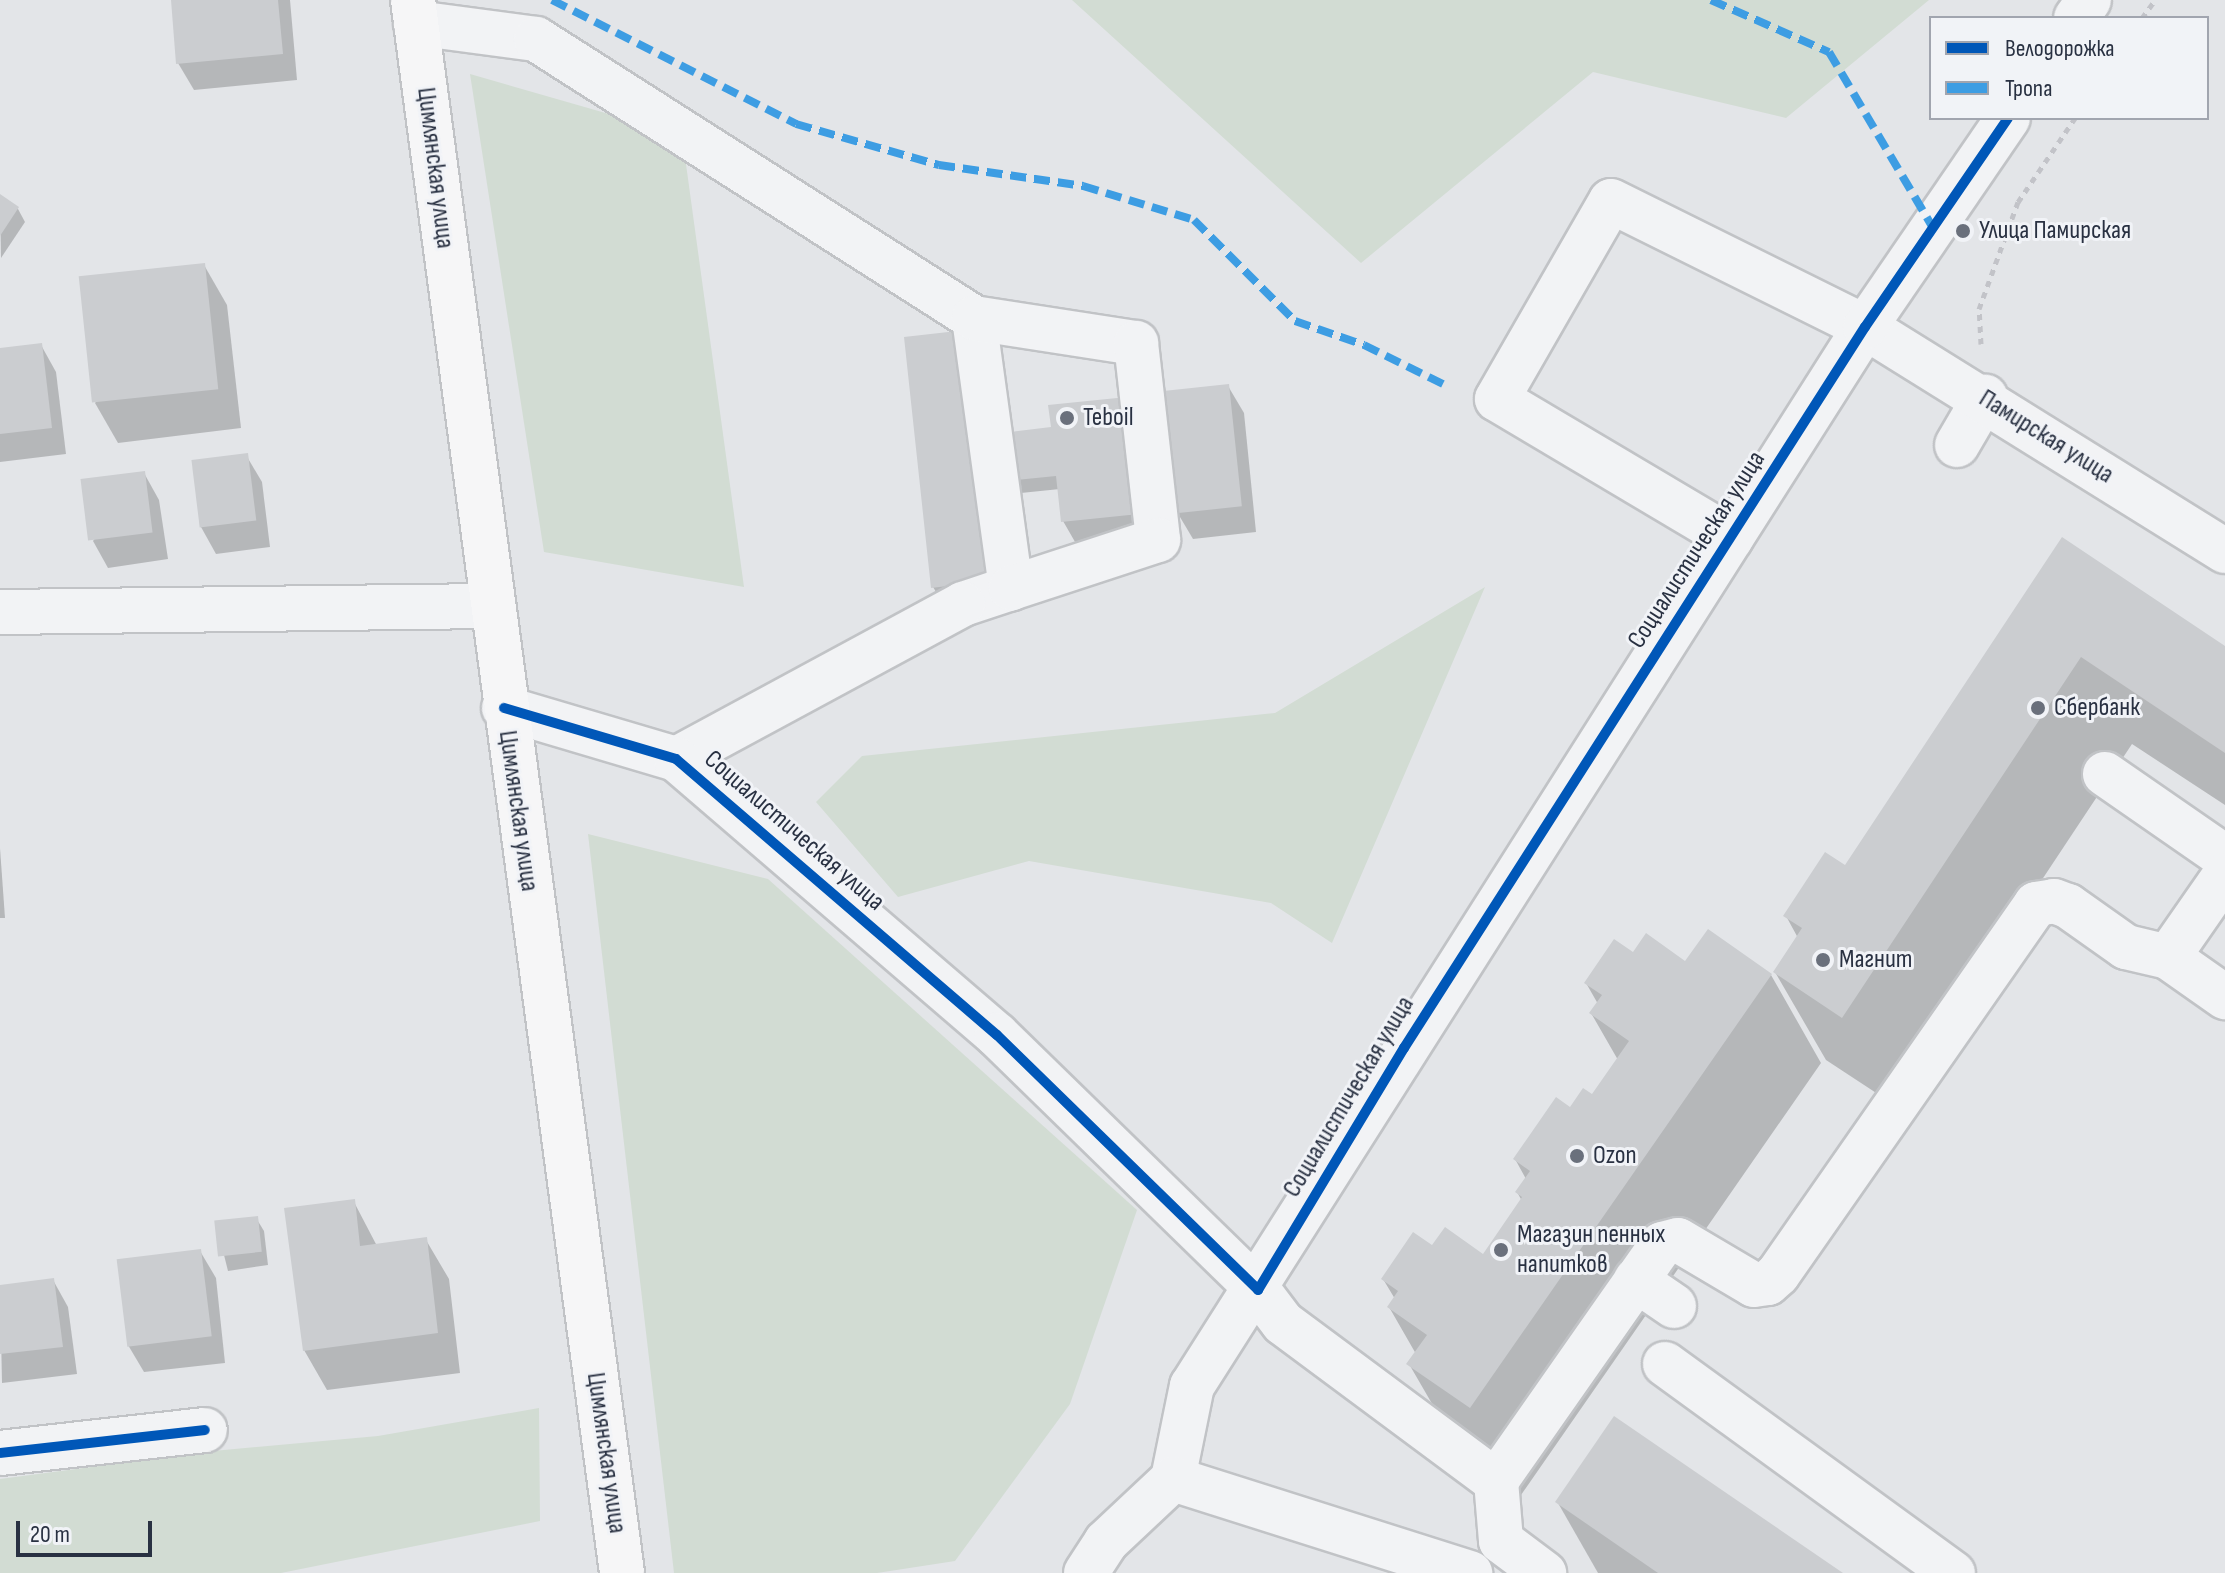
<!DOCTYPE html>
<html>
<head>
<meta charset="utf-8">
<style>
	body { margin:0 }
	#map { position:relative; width:2225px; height:1573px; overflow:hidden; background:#e3e5e8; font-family:"Sofia Sans Condensed",sans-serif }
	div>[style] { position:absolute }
	.green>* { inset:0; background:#d2dcd3 }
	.shadow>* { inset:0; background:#0003 }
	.building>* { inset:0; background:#cbcdd0; transform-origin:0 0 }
	.path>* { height:5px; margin-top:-2.5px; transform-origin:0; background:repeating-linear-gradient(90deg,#c2c3c8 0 6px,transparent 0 12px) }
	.roads { filter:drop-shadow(2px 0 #c1c3c6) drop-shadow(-2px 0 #c1c3c6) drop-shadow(0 2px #c1c3c6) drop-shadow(0 -2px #c1c3c6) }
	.minor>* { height:44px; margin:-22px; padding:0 22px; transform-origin:22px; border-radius:22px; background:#f2f3f5 }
	.major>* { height:44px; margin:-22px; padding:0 22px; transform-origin:22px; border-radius:22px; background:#f6f6f7 }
	.quiet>* { height:8px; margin-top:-4px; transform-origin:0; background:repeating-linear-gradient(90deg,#3d9de3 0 16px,transparent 0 24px) }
	.cycleway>* { height:10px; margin:-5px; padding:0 5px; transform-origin:5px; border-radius:5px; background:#0057b8 }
	.dots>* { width:22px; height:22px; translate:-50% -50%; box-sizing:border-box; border:4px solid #f1f3f7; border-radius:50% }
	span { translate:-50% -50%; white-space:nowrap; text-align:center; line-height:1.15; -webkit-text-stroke:6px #f1f3f7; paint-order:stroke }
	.street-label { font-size:26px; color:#293142 }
	.poi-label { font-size:26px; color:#293142 }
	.left { translate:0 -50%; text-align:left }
	.legend { position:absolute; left:1929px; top:16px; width:280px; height:104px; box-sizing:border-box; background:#f1f3f7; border:2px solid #a1a5af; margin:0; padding:10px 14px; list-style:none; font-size:24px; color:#293142 }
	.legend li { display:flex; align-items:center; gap:16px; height:40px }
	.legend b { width:40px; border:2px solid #a1a5af }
	.scale { position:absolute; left:16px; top:1521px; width:136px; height:36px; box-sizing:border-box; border:4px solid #293142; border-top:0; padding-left:10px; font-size:24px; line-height:28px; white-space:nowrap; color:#293142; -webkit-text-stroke:6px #f1f3f7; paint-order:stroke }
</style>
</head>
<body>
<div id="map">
	<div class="green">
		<i style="clip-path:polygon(1072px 0,1929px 0,1786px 118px,1593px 72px,1361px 263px)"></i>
		<i style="clip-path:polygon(470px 74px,682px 135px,744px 587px,544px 552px)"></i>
		<i style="clip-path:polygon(1485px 587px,1332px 943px,1271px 903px,1029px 861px,898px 897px,816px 802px,862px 756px,1275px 713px)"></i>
		<i style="clip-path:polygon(588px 834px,768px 879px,1137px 1210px,1070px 1404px,955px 1561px,877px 1573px,674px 1573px)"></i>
		<i style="clip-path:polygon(539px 1408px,540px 1521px,281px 1573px,0 1573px,0 1479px,213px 1451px,378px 1436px)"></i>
	</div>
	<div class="shadow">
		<i style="clip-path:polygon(173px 0,290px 0,297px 80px,194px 90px,178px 63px)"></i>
		<i style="clip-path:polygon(0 197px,18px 209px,25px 222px,1px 258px)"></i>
		<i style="clip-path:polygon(204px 265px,227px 305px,241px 428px,118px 443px,95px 403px)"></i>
		<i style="clip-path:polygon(41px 345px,56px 372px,66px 454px,0 462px,0 350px)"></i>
		<i style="clip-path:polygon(1228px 386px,1244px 413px,1256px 532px,1193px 539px,1177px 512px,1165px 393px)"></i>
		<i style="clip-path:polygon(1126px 399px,1161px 553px,1086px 561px,1063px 521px,1060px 489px,991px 496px,1002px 593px,941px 600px,933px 587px,982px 437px,1054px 436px)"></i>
		<i style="clip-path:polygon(246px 455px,262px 482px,270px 547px,216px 554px,201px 527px)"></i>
		<i style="clip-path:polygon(144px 473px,159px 500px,168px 559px,108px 568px,93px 541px)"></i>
		<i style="clip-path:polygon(2063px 540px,2225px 648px,2225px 805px,2132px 744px,1893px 1104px,1826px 1060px,1775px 972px,1798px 938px,1786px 916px,1845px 868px)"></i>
		<i style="clip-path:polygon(0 848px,5px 918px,0 918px)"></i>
		<i style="clip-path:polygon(1633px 955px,1771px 975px,1821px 1063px,1521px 1495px,1460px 1452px,1409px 1364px,1416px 1354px,1389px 1307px,1395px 1299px,1383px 1279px,1432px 1248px,1483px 1256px,1522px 1201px,1517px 1192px,1526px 1179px,1515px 1159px,1592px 1097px,1618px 1060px,1591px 1013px,1598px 1004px,1586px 983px)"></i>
		<i style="clip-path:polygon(354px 1202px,377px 1246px,426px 1240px,449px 1279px,460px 1373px,327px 1390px,304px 1350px)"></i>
		<i style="clip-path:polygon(256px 1218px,264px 1231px,268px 1265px,228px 1271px,216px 1223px)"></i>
		<i style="clip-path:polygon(200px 1251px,216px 1278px,225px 1363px,144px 1372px,128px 1345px)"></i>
		<i style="clip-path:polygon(53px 1280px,68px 1307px,77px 1374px,2px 1383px,0 1287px)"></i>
		<i style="clip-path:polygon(1558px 1503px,1840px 1573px,1598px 1573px)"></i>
	</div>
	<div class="building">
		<i style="clip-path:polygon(171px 0,278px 0,283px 54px,176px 64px)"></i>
		<i style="clip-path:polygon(0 194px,19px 207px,0 236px)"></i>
		<i style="left:205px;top:263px;width:127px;height:127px;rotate:84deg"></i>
		<i style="clip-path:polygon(966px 330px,978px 436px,1051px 427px,1048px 405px,1127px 397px,1139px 514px,1061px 522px,1056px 476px,985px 483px,996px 580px,931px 588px,904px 337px)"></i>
		<i style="clip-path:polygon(42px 343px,52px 428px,0 434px,0 348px)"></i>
		<i style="left:1229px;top:384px;width:123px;height:66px;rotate:84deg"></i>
		<i style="left:248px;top:453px;width:68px;height:57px;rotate:83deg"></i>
		<i style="left:145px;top:471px;width:62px;height:65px;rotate:83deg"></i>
		<i style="clip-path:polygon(2062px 537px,2225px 646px,2225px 753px,2081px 657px,1842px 1018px,1773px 972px,1802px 928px,1783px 916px,1825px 852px,1845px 865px)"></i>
		<i style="clip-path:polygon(1708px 929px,1772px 974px,1470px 1408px,1406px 1364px,1427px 1335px,1387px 1307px,1398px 1291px,1381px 1279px,1413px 1232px,1432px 1245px,1445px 1227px,1483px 1254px,1522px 1197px,1515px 1192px,1530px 1171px,1513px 1159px,1556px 1097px,1570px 1107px,1583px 1088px,1592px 1094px,1629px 1041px,1589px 1013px,1602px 995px,1584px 983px,1614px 939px,1633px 952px,1646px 933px,1685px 961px)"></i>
		<i style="clip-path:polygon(355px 1199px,360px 1246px,427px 1237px,438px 1333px,303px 1351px,284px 1208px)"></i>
		<i style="left:258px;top:1216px;width:36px;height:44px;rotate:84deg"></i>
		<i style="left:201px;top:1249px;width:88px;height:85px;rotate:83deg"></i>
		<i style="clip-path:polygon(54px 1278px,63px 1347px,0 1354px,0 1285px)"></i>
		<i style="clip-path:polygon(1614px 1416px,1843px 1573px,1658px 1573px,1555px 1502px)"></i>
	</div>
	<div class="path">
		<i style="left:2142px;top:18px;width:22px;rotate:-54deg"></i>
		<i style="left:1981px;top:344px;width:35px;rotate:-93deg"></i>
		<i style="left:1979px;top:309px;width:114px;rotate:-70deg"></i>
		<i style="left:2018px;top:202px;width:102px;rotate:-55.8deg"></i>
	</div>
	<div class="roads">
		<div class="minor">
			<i style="left:2076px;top:18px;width:22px;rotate:-54deg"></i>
			<i style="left:416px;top:23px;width:121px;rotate:7.6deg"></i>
			<i style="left:536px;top:39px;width:519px;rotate:32.5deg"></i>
			<i style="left:974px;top:318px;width:273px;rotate:82.2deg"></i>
			<i style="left:1011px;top:588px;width:51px;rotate:161.6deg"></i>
			<i style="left:963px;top:604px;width:326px;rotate:151.6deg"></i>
			<i style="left:974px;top:318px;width:164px;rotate:8.8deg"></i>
			<i style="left:1136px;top:343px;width:198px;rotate:83.6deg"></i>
			<i style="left:1158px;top:540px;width:155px;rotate:161.9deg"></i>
			<i style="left:1957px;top:445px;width:56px;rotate:-59.7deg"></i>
			<i style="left:1731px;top:538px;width:272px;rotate:-149.3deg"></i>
			<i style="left:1497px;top:399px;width:228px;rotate:-60.1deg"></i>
			<i style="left:1611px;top:201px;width:284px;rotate:26.4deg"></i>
			<i style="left:1865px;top:327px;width:424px;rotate:31.9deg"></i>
			<i style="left:0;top:612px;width:491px;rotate:-0.7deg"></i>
			<i style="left:504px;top:708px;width:179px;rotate:16.5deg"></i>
			<i style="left:676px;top:759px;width:423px;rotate:40.7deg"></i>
			<i style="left:997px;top:1035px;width:365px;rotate:44.3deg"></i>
			<i style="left:1258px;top:1290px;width:41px;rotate:52.9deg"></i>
			<i style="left:1283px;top:1323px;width:265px;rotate:36.6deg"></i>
			<i style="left:1496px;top:1481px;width:60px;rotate:85.2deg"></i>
			<i style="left:1501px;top:1541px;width:54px;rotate:36.7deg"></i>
			<i style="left:2105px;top:774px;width:146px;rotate:34.7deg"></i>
			<i style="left:2225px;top:875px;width:100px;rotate:124.8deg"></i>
			<i style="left:2168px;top:957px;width:70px;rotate:35.1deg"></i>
			<i style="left:1636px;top:1280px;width:46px;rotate:34.4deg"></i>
			<i style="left:1665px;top:1364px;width:356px;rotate:36deg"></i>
			<i style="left:0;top:1453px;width:206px;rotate:-6.4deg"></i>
			<i style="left:1173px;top:1479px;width:95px;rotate:-78.5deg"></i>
			<i style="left:1192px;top:1386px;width:1255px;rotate:-57.56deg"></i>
			<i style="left:1865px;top:327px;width:253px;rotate:-55.6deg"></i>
			<i style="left:1496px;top:1481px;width:289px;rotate:-55deg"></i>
			<i style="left:1662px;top:1244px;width:16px;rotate:-14deg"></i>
			<i style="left:1678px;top:1240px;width:88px;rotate:30.6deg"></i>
			<i style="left:1754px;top:1285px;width:14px;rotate:-8deg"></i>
			<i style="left:1768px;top:1283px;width:13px;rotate:-42deg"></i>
			<i style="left:1778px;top:1274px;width:451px;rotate:-55.1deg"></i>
			<i style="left:2036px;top:904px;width:18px;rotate:-9deg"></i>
			<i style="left:2054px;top:901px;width:15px;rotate:20deg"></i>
			<i style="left:2068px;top:906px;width:71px;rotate:35.3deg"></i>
			<i style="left:2126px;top:947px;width:43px;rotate:13.4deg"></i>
			<i style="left:1086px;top:1573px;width:37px;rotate:-57deg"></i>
			<i style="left:1106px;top:1542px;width:92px;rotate:-43.2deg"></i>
			<i style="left:1173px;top:1479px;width:312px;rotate:17.6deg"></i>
		</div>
		<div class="major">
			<i style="left:413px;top:0;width:1587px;rotate:82.43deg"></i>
		</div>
	</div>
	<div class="quiet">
		<i style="left:552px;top:0;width:274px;rotate:26.9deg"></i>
		<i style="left:796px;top:124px;width:149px;rotate:16deg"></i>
		<i style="left:939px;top:165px;width:146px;rotate:8.3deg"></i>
		<i style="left:1083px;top:186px;width:116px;rotate:17deg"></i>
		<i style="left:1194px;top:220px;width:143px;rotate:45deg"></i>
		<i style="left:1295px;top:321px;width:73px;rotate:19.2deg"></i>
		<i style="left:1364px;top:345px;width:88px;rotate:26.3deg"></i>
		<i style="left:1711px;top:0;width:129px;rotate:23.8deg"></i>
		<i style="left:1829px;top:52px;width:204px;rotate:59.4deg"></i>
	</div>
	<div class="cycleway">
		<i style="left:504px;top:708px;width:179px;rotate:16.5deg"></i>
		<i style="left:676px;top:759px;width:423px;rotate:40.7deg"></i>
		<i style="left:997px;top:1035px;width:365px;rotate:44.3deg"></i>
		<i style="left:1258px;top:1290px;width:283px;rotate:-58.9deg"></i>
		<i style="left:1404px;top:1048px;width:856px;rotate:-57.41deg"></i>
		<i style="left:1865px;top:327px;width:253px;rotate:-55.6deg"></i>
		<i style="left:0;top:1453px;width:206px;rotate:-6.4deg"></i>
	</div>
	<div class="dots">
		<i style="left:1963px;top:231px;background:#6a707c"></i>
		<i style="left:1067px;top:418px;background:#6a707c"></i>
		<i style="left:2038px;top:708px;background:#6a707c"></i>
		<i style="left:1823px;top:960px;background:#6a707c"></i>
		<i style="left:1577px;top:1156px;background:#6a707c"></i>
		<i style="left:1501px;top:1250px;background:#6a707c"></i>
	</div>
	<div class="street-label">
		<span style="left:435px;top:168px;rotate:83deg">Цимлянская улица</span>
		<span style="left:2046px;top:437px;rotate:32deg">Памирская улица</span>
		<span style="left:1697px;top:550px;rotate:-57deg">Социалистическая улица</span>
		<span style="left:518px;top:811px;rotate:82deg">Цимлянская улица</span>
		<span style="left:794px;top:831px;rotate:41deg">Социалистическая улица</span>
		<span style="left:1349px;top:1097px;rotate:-59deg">Социалистическая улица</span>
		<span style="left:606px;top:1453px;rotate:82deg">Цимлянская улица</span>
	</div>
	<div class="poi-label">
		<span class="left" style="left:1979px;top:231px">Улица Памирская</span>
		<span class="left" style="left:1083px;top:418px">Teboil</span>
		<span class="left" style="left:2054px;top:708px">Сбербанк</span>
		<span class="left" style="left:1839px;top:960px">Магнит</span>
		<span class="left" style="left:1593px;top:1156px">Ozon</span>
		<span class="left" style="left:1517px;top:1250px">Магазин пенных<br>напитков</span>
	</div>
	<ul class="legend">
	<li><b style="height:10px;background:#0057b8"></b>Велодорожка</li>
	<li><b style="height:10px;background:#3d9de3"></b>Тропа</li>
	</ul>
	<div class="scale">20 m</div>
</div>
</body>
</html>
